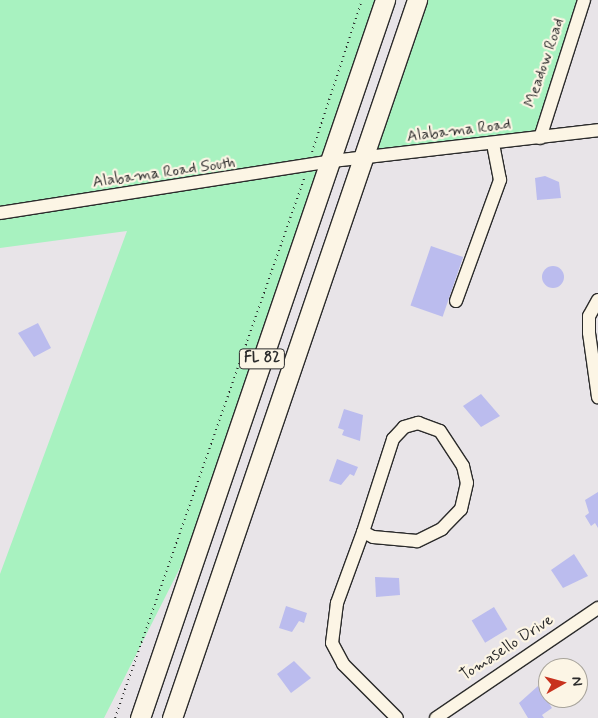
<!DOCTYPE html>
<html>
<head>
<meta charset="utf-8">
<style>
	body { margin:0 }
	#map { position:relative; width:598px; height:718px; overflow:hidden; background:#e8e4e8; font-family:Mynerve,sans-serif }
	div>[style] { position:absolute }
	.green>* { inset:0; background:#a8f2c0 }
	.building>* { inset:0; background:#bbbcee; transform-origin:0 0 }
	.round { border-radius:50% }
	.path>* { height:2px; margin-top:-1px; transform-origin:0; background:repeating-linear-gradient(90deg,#2b2b2b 0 1px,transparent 0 5px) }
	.roads { filter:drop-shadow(1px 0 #2b2b2b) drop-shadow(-1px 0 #2b2b2b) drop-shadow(0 1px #2b2b2b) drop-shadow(0 -1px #2b2b2b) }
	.minor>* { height:12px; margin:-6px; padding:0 6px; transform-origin:6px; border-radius:6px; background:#fcf5e5 }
	.highway>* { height:19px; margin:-9.5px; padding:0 9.5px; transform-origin:9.5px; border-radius:9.5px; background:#fcf5e5 }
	span { translate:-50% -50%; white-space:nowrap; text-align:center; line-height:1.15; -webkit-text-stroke:4.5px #fcf5e5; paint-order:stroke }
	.shield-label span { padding:1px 4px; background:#fcf5e5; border:1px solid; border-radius:4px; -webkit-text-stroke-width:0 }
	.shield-label { font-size:15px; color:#2b2b2b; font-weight:700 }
	.street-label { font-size:16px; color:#2b2b2b }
	.north { position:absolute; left:538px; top:658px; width:50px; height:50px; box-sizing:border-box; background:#fcf5e5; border:1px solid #a8a49b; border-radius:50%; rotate:83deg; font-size:14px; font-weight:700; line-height:20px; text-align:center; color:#2b2b2b }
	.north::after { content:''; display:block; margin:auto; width:18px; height:22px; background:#c8321e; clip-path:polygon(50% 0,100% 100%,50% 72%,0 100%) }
</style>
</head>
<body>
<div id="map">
	<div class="green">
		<i style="clip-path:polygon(0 0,379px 0,190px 548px,104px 718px,0 718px,0 574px,127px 231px,0 248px)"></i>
		<i style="clip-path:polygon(423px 0,587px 0,547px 131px,371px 152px)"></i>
	</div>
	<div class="building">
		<i style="clip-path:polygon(545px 176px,559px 182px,561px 198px,537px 200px,535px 178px)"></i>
		<i style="left:431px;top:246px;width:34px;height:63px;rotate:19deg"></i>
		<i class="round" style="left:542px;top:266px;width:22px;height:22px"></i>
		<i style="clip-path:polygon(38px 323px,51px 348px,34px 357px,18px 333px)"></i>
		<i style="clip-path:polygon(481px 394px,500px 416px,481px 427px,463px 406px)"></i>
		<i style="clip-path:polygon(344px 409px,363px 415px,360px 441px,342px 435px,344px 430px,338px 428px)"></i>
		<i style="clip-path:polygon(337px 459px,358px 467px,354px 476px,350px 474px,341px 485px,329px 481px)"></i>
		<i style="clip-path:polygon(598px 492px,598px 528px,595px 523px,591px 526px,585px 516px,589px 513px,585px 500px)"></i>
		<i style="clip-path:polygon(574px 554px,588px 576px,563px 588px,551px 570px)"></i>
		<i style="clip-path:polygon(375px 577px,399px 578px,400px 595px,376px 597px)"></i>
		<i style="clip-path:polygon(286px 606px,307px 613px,304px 623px,299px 621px,292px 632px,279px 628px)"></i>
		<i style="left:494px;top:607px;width:26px;height:26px;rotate:59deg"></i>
		<i style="clip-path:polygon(294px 661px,311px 678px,291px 693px,277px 674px)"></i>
		<i style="clip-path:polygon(538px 686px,552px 708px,542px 715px,544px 718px,528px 718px,519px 703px)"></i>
	</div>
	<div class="path">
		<i style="left:312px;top:152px;width:160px;rotate:-71.8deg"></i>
		<i style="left:115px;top:718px;width:574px;rotate:-70.68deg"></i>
	</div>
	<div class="roads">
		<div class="minor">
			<i style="left:540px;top:138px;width:145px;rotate:-72.3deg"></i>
			<i style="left:0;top:213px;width:336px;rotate:-8.9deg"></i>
			<i style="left:332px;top:161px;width:268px;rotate:-6.6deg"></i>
			<i style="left:598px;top:300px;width:18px;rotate:119deg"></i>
			<i style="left:589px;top:316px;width:17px;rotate:90deg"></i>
			<i style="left:589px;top:333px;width:65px;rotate:82deg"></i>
			<i style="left:456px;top:301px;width:129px;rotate:-70deg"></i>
			<i style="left:500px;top:180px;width:37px;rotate:-101deg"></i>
			<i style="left:418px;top:423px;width:23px;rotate:20deg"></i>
			<i style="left:440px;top:431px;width:42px;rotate:56.7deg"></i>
			<i style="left:463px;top:466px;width:17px;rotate:77deg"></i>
			<i style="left:467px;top:483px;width:27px;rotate:103deg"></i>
			<i style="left:461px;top:509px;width:28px;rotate:134deg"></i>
			<i style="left:442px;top:529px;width:28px;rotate:154deg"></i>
			<i style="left:417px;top:541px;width:44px;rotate:-174.8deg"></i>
			<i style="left:373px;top:537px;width:11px;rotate:-153deg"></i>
			<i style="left:363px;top:532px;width:98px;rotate:-72.1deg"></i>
			<i style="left:393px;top:439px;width:16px;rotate:-47deg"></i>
			<i style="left:404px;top:427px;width:15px;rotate:-16deg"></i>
			<i style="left:363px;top:532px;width:76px;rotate:110.1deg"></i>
			<i style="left:337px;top:603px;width:40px;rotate:97.1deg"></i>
			<i style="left:332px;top:643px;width:24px;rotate:62deg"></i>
			<i style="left:343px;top:664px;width:76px;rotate:45deg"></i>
			<i style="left:436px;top:718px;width:196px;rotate:-34.2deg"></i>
		</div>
		<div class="highway">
			<i style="left:140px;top:718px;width:759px;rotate:-71.16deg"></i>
			<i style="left:172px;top:718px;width:759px;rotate:-71.16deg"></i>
		</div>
	</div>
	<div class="shield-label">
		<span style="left:262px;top:359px">FL 82</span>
	</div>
	<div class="street-label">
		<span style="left:545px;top:63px;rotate:-71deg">Meadow Road</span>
		<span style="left:459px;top:131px;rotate:-7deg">Alabama Road</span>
		<span style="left:164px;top:173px;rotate:-8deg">Alabama Road South</span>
		<span style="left:507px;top:648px;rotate:-33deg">Tomasello Drive</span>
	</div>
	<div class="north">N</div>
</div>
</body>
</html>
